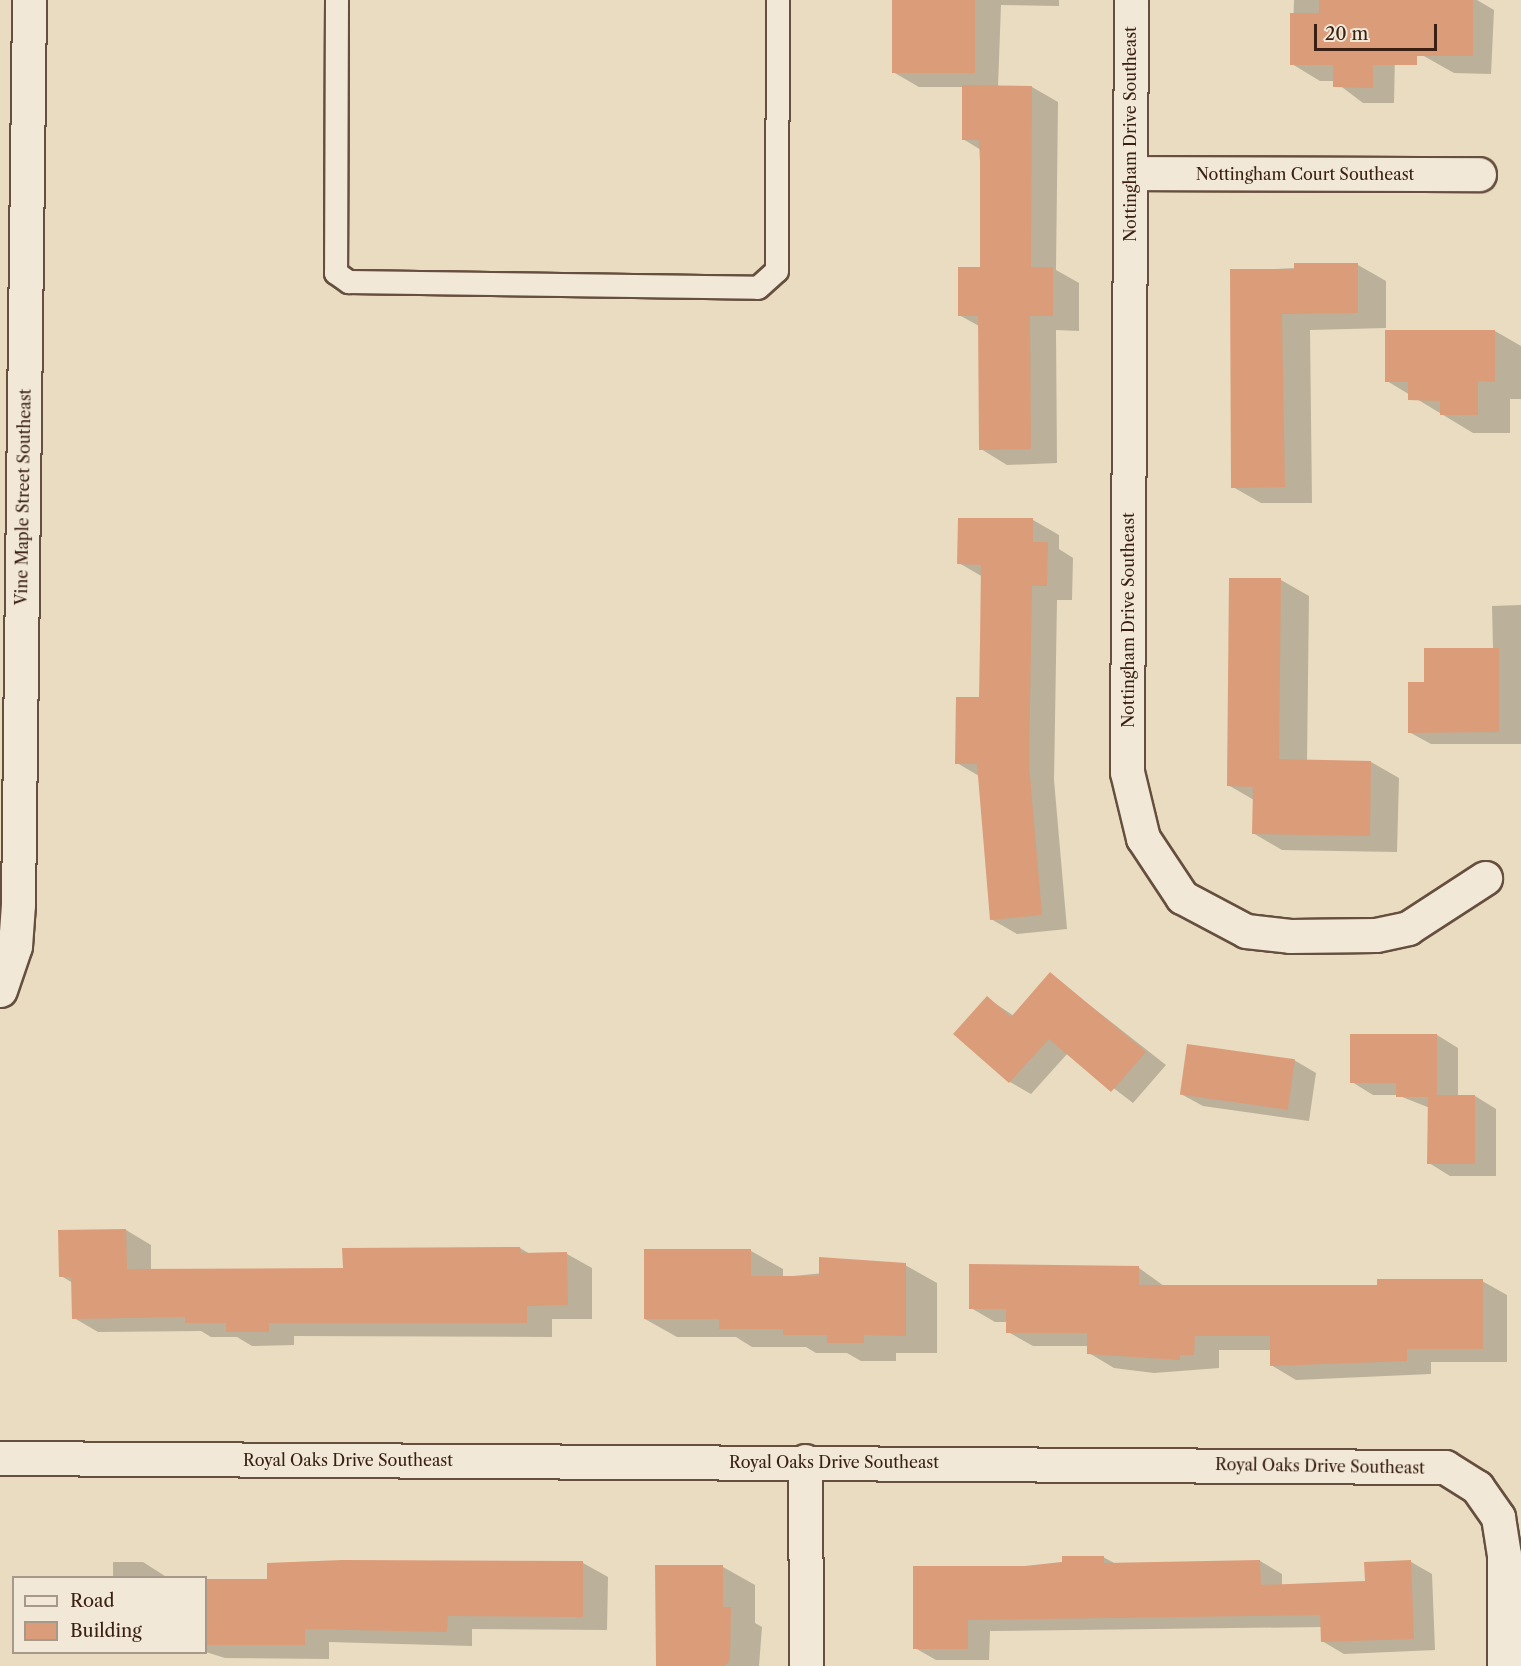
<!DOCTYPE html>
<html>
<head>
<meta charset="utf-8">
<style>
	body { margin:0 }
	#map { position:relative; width:1521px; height:1666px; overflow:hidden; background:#eadcc1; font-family:"Libre Caslon Text",serif }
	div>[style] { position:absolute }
	.shadow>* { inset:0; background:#0003 }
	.building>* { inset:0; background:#db9c7a; transform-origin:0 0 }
	.roads { filter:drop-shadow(2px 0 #664f3e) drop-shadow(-2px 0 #664f3e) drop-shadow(0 2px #664f3e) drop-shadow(0 -2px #664f3e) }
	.service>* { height:22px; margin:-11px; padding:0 11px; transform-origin:11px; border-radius:11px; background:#f1e8d7 }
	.minor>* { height:33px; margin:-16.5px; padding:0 16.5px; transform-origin:16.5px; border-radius:16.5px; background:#f1e8d7 }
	span { translate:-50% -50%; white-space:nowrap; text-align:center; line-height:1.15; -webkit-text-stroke:6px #f1e8d7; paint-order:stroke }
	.street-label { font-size:16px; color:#3a2013 }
	.legend { position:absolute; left:12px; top:1576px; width:195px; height:78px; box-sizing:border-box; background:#f1e8d7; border:2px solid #a89889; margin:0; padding:8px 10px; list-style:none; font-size:18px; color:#3a2013 }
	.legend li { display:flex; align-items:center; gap:12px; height:30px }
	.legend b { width:30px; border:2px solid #a89889 }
	.scale { position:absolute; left:1314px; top:24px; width:123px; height:27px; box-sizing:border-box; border:3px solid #3a2013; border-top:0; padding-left:8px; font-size:18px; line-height:21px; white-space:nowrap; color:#3a2013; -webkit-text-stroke:4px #f1e8d7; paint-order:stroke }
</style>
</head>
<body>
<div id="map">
	<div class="shadow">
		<i style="clip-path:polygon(893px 0,1059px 0,1059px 6px,1001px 5px,998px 87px,1032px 87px,1058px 102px,1056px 270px,1079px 283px,1079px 331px,1056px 330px,1057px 463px,1007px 465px,981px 449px,979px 326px,959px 315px,981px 268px,981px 150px,963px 139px,963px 87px,919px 87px,893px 72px)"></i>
		<i style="clip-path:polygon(1294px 0,1396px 0,1394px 103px,1363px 103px,1334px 81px,1320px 81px,1292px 64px)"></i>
		<i style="clip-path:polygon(1426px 0,1477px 0,1494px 10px,1491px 74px,1454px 73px,1422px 55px)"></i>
		<i style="clip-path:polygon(1358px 265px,1386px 281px,1386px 328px,1310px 330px,1312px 503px,1261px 503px,1233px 487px,1232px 271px)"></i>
		<i style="clip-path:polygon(1495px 331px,1521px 346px,1521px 399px,1510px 399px,1510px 433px,1473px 433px,1387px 381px)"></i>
		<i style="clip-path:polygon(1033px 520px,1059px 535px,1059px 549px,1073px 558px,1072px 600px,1057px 600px,1054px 780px,1067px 929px,1017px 934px,991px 919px,979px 776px,957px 763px,981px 698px,983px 577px,959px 563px)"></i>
		<i style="clip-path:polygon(1281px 580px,1309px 596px,1307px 761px,1371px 762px,1399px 778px,1397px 852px,1282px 850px,1253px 833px,1254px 800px,1228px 785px)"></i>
		<i style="clip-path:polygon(1521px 605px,1521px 744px,1431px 744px,1409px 732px,1425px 684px,1493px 649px,1492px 606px)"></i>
		<i style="clip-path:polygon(1050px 974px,1166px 1065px,1133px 1103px,1068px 1053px,1031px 1094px,1010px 1082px,987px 998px,1014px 1016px)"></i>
		<i style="clip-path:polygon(1437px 1035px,1458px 1048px,1458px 1096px,1475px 1096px,1496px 1109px,1496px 1176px,1450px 1176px,1429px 1163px,1430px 1108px,1397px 1095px,1373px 1095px,1352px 1082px)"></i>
		<i style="clip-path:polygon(1294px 1060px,1316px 1073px,1309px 1121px,1203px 1106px,1181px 1094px)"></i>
		<i style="clip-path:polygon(126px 1230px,151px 1245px,151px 1271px,344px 1270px,520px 1248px,530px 1254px,567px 1254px,592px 1268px,592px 1319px,552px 1319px,552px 1337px,294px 1336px,294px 1345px,252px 1346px,237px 1337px,211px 1337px,201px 1331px,98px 1332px,74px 1318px,73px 1283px,61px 1276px)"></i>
		<i style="clip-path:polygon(751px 1251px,783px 1269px,783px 1277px,905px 1265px,937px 1283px,937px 1353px,896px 1353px,896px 1361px,861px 1361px,847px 1353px,816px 1353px,806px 1347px,752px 1347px,736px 1337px,677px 1337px,645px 1319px)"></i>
		<i style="clip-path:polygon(1139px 1268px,1164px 1286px,1379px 1287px,1482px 1281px,1507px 1295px,1507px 1362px,1431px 1362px,1431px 1374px,1296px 1380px,1271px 1365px,1271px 1350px,1219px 1350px,1219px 1368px,1154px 1373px,1114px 1368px,1089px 1353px,1089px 1346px,1033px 1346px,1008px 1332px,1008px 1322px,995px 1322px,971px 1308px)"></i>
		<i style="clip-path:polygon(1103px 1557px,1116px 1564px,1260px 1561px,1282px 1574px,1282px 1586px,1366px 1582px,1411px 1562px,1432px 1574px,1435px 1650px,1344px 1654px,1322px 1641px,1322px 1627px,990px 1631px,989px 1660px,936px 1660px,915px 1648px,1025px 1567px)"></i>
		<i style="clip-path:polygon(113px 1562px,143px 1562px,168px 1578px,113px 1578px)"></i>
		<i style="clip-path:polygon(583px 1563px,608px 1577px,607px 1630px,472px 1629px,472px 1646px,329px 1642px,329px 1659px,225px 1658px,206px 1652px,206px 1580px,268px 1581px,268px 1565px)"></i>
		<i style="clip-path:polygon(723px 1567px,755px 1585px,755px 1623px,762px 1627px,759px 1666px,657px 1666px)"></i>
	</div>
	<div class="building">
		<i style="left:892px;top:0;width:83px;height:73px"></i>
		<i style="clip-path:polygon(1319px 0,1473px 0,1473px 56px,1417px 56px,1417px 65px,1373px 65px,1373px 88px,1333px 87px,1333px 65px,1290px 65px,1290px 13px,1319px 13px)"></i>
		<i style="clip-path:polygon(962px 85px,1032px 86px,1031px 267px,1053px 267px,1053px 316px,1030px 316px,1031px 449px,979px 450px,978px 316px,958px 316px,958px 267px,980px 267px,980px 162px,979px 140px,962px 140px)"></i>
		<i style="clip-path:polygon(1294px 263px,1358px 263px,1358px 313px,1282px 314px,1285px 487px,1231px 488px,1230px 269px,1294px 269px)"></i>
		<i style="clip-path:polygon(1385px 330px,1495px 330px,1495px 382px,1478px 381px,1478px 415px,1440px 415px,1440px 401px,1408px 400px,1408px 382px,1385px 382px)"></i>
		<i style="clip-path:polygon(958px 518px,1033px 518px,1033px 542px,1048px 542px,1047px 586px,1032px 586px,1029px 764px,1042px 915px,990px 920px,977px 764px,955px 764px,956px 697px,979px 697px,980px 641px,981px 565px,957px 564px)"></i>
		<i style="clip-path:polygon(1229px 578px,1281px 578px,1279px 759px,1371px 761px,1370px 836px,1252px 834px,1253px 787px,1227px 786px)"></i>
		<i style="clip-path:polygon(1424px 648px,1499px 648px,1499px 732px,1408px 733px,1408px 682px,1424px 682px)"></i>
		<i style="clip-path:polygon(1050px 972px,1146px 1052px,1111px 1092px,1049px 1039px,1009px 1083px,953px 1034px,987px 996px,1011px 1017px)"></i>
		<i style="clip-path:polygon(1350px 1034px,1437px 1034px,1437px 1095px,1475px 1095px,1475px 1164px,1427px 1164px,1428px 1097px,1396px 1097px,1396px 1083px,1350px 1083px)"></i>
		<i style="left:1187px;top:1044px;width:109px;height:51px;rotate:8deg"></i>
		<i style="clip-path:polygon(126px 1229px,127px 1269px,343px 1268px,342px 1248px,520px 1247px,521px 1253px,567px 1252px,568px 1305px,527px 1306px,527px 1323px,269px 1323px,269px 1332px,226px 1332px,226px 1323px,185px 1323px,185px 1317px,72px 1319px,71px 1277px,59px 1277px,58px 1230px)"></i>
		<i style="clip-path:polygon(644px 1249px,751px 1249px,751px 1276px,819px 1276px,819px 1257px,906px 1263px,906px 1336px,864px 1335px,864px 1343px,827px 1343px,827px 1335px,783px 1335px,783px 1329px,719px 1329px,719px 1319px,644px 1319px)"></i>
		<i style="clip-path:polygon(969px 1264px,1139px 1266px,1139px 1285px,1377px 1285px,1377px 1279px,1483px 1279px,1483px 1349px,1407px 1349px,1407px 1361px,1270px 1366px,1270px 1336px,1195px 1336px,1194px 1355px,1180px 1355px,1180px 1360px,1087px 1354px,1087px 1333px,1006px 1333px,1006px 1309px,969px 1309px)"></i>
		<i style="clip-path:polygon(1062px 1556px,1104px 1556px,1104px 1563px,1260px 1560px,1261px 1585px,1365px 1581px,1364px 1562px,1411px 1560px,1414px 1639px,1321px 1642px,1320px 1615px,968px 1620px,968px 1649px,913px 1649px,913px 1566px,1025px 1566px,1062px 1562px)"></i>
		<i style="clip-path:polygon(342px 1560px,583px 1561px,583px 1617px,448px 1616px,447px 1632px,305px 1629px,305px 1645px,206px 1645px,206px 1579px,267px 1579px,267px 1563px)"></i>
		<i style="clip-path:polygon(655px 1565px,723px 1565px,723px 1607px,731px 1607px,730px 1660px,725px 1666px,656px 1666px)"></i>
	</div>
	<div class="roads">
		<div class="service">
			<i style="left:337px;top:0;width:273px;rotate:90.2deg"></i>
			<i style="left:336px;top:273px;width:16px;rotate:35deg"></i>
			<i style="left:349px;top:282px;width:409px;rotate:0.8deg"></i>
			<i style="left:758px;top:288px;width:25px;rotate:-42deg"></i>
			<i style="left:777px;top:271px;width:271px;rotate:-89.8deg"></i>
		</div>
		<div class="minor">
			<i style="left:1131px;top:0;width:772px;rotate:90.3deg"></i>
			<i style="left:1127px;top:772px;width:68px;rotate:76.4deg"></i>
			<i style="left:1143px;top:838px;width:71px;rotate:56.5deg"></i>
			<i style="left:1182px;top:897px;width:72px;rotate:28deg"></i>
			<i style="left:1246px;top:931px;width:44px;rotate:6.5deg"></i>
			<i style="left:1290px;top:936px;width:86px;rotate:-0.7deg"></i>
			<i style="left:1376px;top:935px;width:33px;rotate:-12deg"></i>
			<i style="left:1408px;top:928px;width:92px;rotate:-33deg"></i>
			<i style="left:1130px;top:173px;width:349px;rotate:0.2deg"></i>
			<i style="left:0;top:990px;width:46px;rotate:-71.2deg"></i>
			<i style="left:15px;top:946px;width:42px;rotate:-85.9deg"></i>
			<i style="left:18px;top:904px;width:904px;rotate:-89.3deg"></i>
			<i style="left:0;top:1458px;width:1445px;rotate:0.36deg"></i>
			<i style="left:1445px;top:1467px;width:38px;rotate:32deg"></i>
			<i style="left:1477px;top:1487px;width:37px;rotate:55deg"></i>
			<i style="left:1498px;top:1517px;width:37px;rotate:81deg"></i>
			<i style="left:1504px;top:1554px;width:112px;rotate:90deg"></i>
			<i style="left:805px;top:1461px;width:205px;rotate:89.7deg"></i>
		</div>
	</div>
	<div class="street-label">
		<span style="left:1130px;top:134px;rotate:-90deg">Nottingham Drive Southeast</span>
		<span style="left:1305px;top:174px">Nottingham Court Southeast</span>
		<span style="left:23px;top:497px;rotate:-89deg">Vine Maple Street Southeast</span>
		<span style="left:1128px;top:620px;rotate:-90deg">Nottingham Drive Southeast</span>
		<span style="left:348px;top:1460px">Royal Oaks Drive Southeast</span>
		<span style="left:834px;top:1462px">Royal Oaks Drive Southeast</span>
		<span style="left:1320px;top:1466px;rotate:1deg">Royal Oaks Drive Southeast</span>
	</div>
	<ul class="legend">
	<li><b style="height:8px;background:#f1e8d7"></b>Road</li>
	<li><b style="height:16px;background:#db9c7a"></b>Building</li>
	</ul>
	<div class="scale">20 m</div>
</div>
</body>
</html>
